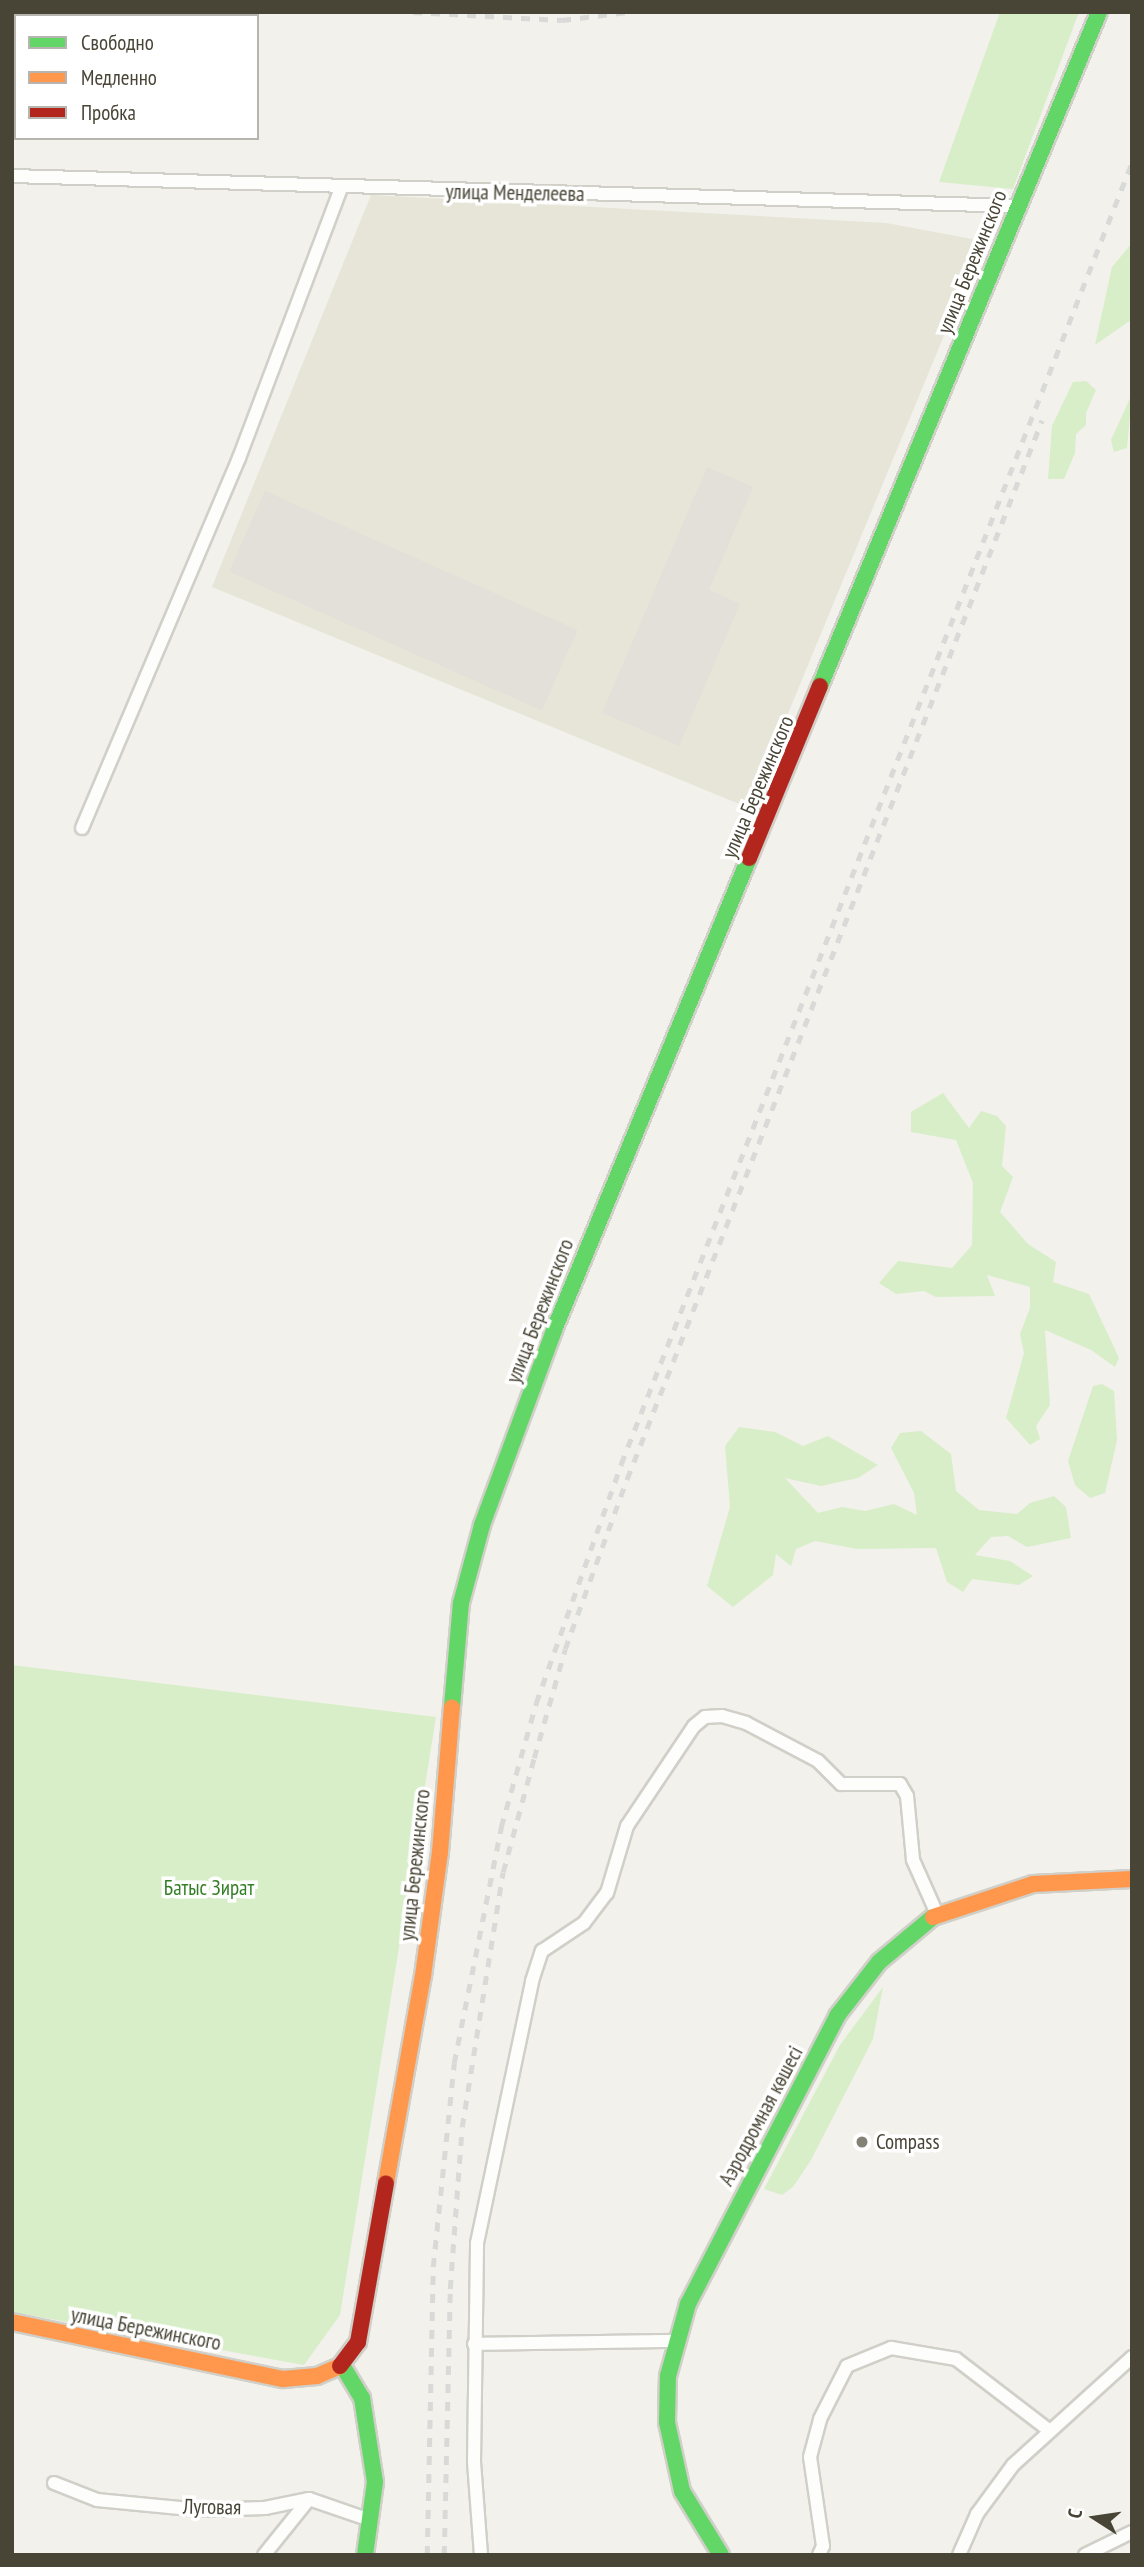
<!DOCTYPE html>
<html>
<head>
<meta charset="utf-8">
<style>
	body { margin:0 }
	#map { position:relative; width:1144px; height:2567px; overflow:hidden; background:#f2f1eb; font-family:"PT Sans Narrow",sans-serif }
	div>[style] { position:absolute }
	.residential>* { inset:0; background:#e6e5d8 }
	.industrial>* { inset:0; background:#e2e0d9; transform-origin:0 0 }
	.green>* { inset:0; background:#d8eec9 }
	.roads { filter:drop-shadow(2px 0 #d0cfc8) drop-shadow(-2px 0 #d0cfc8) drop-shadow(0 2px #d0cfc8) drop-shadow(0 -2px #d0cfc8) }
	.street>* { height:12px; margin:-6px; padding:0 6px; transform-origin:6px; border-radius:6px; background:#fdfdfc }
	.fast>* { height:16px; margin:-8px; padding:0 8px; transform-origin:8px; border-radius:8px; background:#63d668 }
	.slow>* { height:16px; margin:-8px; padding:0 8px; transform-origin:8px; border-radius:8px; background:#ff974d }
	.jam>* { height:16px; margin:-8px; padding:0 8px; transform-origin:8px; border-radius:8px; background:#b3261e }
	.rail>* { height:4.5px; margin-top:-2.25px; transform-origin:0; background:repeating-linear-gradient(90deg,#d9d9d8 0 9px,transparent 0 18px) }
	.dots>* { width:19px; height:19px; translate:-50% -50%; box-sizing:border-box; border:4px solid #fff; border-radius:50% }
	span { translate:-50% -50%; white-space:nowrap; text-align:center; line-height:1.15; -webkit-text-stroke:7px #fff; paint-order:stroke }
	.street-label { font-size:21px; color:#494536 }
	.park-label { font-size:21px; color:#347e25 }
	.poi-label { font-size:21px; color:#494536 }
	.left { translate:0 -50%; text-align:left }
	.frame { position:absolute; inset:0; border:14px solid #494536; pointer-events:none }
	.legend { position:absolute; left:14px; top:14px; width:245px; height:126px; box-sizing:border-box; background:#fff; border:2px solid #b6b5af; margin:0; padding:9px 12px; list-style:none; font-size:21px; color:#494536 }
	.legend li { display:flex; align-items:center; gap:14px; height:35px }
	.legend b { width:35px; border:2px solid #b6b5af }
	.north { position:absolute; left:1060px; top:2483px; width:70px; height:70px; -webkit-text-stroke:5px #fff; paint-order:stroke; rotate:282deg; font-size:19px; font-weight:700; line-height:28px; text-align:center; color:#494536 }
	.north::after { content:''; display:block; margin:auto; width:24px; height:32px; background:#494536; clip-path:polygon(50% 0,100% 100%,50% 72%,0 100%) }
</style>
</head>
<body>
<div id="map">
	<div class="residential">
		<i style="clip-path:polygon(371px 195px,886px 223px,983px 241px,749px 808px,212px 587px)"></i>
	</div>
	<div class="industrial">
		<i style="clip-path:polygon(707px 467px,753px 487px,709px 590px,740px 604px,679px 746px,602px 713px)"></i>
		<i style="left:265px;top:491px;width:342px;height:88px;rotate:24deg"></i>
	</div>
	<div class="green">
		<i style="clip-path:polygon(1000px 12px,1079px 12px,1013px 189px,939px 182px)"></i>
		<i style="clip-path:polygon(1132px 243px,1131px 320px,1095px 345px,1112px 267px)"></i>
		<i style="clip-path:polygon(1086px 381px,1096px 390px,1086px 413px,1086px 425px,1076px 434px,1075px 453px,1064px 479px,1048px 479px,1052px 426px,1073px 382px)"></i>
		<i style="clip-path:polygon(1132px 394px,1127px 448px,1114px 452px,1111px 440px)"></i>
		<i style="clip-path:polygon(943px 1093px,969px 1128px,981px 1111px,997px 1116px,1006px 1126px,1002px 1166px,1013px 1177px,1000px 1212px,1028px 1244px,1056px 1262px,1053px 1282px,1089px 1294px,1119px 1358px,1115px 1367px,1091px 1350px,1045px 1330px,1050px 1405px,1036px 1426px,1040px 1439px,1030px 1445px,1006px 1418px,1024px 1353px,1020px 1334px,1030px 1308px,1030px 1287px,987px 1275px,995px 1296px,936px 1297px,924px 1291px,896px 1294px,879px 1283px,898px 1261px,952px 1268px,972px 1245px,973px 1183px,956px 1140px,911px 1132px,911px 1112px)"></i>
		<i style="clip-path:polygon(1102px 1384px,1114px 1391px,1117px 1440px,1105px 1493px,1090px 1498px,1075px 1485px,1068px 1461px,1093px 1386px)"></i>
		<i style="clip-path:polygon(739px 1427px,775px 1432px,803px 1446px,828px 1436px,878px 1465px,858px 1478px,821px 1486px,785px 1478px,818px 1513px,842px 1507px,865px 1511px,894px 1504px,917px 1515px,914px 1493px,891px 1448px,900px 1433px,921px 1431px,951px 1454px,956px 1491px,979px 1510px,1017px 1514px,1030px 1503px,1054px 1496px,1066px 1507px,1071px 1538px,1027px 1547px,1008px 1536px,991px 1537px,975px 1555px,1010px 1561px,1033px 1576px,1019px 1585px,972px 1579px,963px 1592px,947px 1582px,936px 1548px,857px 1549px,815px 1541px,796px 1549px,791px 1566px,776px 1554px,773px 1575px,733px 1607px,707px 1586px,730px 1507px,725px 1446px)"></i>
		<i style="clip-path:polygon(12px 1665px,436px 1717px,340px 2315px,304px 2365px,12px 2312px)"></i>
		<i style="clip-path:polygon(883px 1987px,873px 2039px,811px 2160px,793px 2187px,782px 2195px,764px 2189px,840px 2045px)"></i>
	</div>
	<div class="roads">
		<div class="street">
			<i style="left:12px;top:176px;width:1005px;rotate:1.71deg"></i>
			<i style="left:82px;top:828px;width:402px;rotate:-67deg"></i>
			<i style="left:239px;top:458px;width:289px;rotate:-69.3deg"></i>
			<i style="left:474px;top:2344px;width:201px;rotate:-0.9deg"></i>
			<i style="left:54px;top:2483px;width:46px;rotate:21.6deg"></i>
			<i style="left:97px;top:2500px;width:104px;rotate:5.5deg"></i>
			<i style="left:201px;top:2510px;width:64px;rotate:-1.8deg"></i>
			<i style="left:265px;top:2508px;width:45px;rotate:-11.6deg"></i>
			<i style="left:309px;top:2499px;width:65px;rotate:19deg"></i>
			<i style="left:264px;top:2555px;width:72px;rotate:-51.2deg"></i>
			<i style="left:481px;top:2555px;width:93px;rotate:-94.3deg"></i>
			<i style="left:474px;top:2462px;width:219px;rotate:-89.2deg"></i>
			<i style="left:477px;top:2243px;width:268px;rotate:-78.1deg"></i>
			<i style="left:532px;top:1981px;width:32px;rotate:-72deg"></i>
			<i style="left:542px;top:1951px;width:50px;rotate:-33.7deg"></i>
			<i style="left:584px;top:1923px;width:38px;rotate:-53deg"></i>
			<i style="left:607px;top:1893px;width:70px;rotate:-73.4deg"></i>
			<i style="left:627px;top:1826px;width:120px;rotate:-56.2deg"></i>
			<i style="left:694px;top:1726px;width:14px;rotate:-39deg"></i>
			<i style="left:705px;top:1717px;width:17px;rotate:-3deg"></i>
			<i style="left:722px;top:1716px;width:25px;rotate:16deg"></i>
			<i style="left:746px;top:1723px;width:81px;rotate:27.8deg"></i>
			<i style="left:818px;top:1761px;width:33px;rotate:45deg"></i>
			<i style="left:841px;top:1784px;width:59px"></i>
			<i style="left:900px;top:1784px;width:14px;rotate:60deg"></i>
			<i style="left:907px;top:1796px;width:64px;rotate:84.6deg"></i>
			<i style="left:913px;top:1860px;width:59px;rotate:66deg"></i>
			<i style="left:819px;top:2555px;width:10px;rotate:-66deg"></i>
			<i style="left:823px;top:2546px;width:90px;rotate:-98.3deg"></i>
			<i style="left:810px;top:2457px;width:39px;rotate:-75deg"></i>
			<i style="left:820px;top:2419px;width:59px;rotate:-63deg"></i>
			<i style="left:847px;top:2366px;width:48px;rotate:-22.2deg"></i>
			<i style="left:891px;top:2348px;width:66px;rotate:9.6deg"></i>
			<i style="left:956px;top:2359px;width:118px;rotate:37.5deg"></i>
			<i style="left:959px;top:2555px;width:45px;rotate:-66.3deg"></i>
			<i style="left:977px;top:2514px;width:61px;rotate:-53.7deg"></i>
			<i style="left:1013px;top:2465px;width:161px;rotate:-42.2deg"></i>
			<i style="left:1085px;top:2555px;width:52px;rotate:-26.1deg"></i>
		</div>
		<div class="fast">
			<i style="left:820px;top:686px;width:729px;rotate:-67.51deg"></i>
			<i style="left:452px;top:1707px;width:104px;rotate:-85.1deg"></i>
			<i style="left:461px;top:1603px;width:81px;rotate:-74.9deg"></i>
			<i style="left:482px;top:1525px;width:208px;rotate:-69.7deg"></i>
			<i style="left:554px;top:1330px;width:511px;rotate:-67.55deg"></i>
			<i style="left:342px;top:2365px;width:39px;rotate:59deg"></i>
			<i style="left:362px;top:2398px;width:85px;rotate:81.2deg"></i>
			<i style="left:375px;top:2482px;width:74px;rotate:97.8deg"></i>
			<i style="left:721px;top:2555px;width:75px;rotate:-121.4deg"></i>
			<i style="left:682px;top:2491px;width:71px;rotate:-102.3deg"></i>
			<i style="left:667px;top:2422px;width:46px;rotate:-88.8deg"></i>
			<i style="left:668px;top:2376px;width:75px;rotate:-74.5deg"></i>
			<i style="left:688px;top:2304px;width:324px;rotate:-62.6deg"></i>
			<i style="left:837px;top:2016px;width:68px;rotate:-52.1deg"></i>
			<i style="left:879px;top:1962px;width:70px;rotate:-39.8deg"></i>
		</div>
		<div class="slow">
			<i style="left:933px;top:1917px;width:105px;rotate:-18.3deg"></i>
			<i style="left:1033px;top:1884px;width:99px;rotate:-2.9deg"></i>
			<i style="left:386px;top:2183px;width:210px;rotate:-79.9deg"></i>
			<i style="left:423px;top:1976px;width:125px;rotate:-82.2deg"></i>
			<i style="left:440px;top:1852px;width:145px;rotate:-85.3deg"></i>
			<i style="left:12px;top:2322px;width:277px;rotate:11.9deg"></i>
			<i style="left:283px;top:2379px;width:34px;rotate:-5deg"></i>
			<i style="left:317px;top:2376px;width:25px;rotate:-23deg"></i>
		</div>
		<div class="jam">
			<i style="left:749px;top:858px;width:186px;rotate:-67.6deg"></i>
			<i style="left:340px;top:2366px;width:30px;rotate:-53deg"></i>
			<i style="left:358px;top:2342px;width:161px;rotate:-80deg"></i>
		</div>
	</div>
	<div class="rail">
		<i style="left:413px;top:12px;width:149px;rotate:3.1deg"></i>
		<i style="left:562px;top:20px;width:66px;rotate:-6.9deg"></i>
		<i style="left:427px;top:2555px;width:288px;rotate:-88.8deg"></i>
		<i style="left:433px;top:2267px;width:205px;rotate:-84.1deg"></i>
		<i style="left:454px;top:2063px;width:241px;rotate:-78.7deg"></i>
		<i style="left:501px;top:1827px;width:129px;rotate:-74.2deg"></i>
		<i style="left:536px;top:1703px;width:254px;rotate:-70.4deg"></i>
		<i style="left:621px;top:1464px;width:1399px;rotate:-68.57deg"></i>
		<i style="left:444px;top:2555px;width:266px;rotate:-88.7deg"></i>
		<i style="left:450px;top:2289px;width:162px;rotate:-85.8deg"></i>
		<i style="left:462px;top:2127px;width:258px;rotate:-80.9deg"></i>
		<i style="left:503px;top:1872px;width:118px;rotate:-74.8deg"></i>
		<i style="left:534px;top:1758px;width:113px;rotate:-74.1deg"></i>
		<i style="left:565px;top:1649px;width:181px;rotate:-70deg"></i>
		<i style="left:627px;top:1479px;width:1137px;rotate:-68.6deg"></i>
	</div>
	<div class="dots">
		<i style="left:862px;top:2142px;background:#848175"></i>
	</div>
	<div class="street-label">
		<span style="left:515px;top:193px;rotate:1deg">улица Менделеева</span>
		<span style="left:972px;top:262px;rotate:-68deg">улица Бережинского</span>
		<span style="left:758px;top:787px;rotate:-67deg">улица Бережинского</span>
		<span style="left:540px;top:1311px;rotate:-69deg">улица Бережинского</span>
		<span style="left:415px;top:1865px;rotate:-84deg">улица Бережинского</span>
		<span style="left:761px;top:2116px;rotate:-62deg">Аэродромная көшесі</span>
		<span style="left:146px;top:2329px;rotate:11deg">улица Бережинского</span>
		<span style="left:212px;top:2507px;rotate:1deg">Луговая</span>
	</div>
	<div class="park-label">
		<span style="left:209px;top:1888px">Батыс Зират</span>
	</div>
	<div class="poi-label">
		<span class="left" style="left:876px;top:2142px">Compass</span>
	</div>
	<div class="frame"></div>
	<ul class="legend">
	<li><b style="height:9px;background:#63d668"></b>Свободно</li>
	<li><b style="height:9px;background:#ff974d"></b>Медленно</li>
	<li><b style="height:9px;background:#b3261e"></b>Пробка</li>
	</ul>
	<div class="north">С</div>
</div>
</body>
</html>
